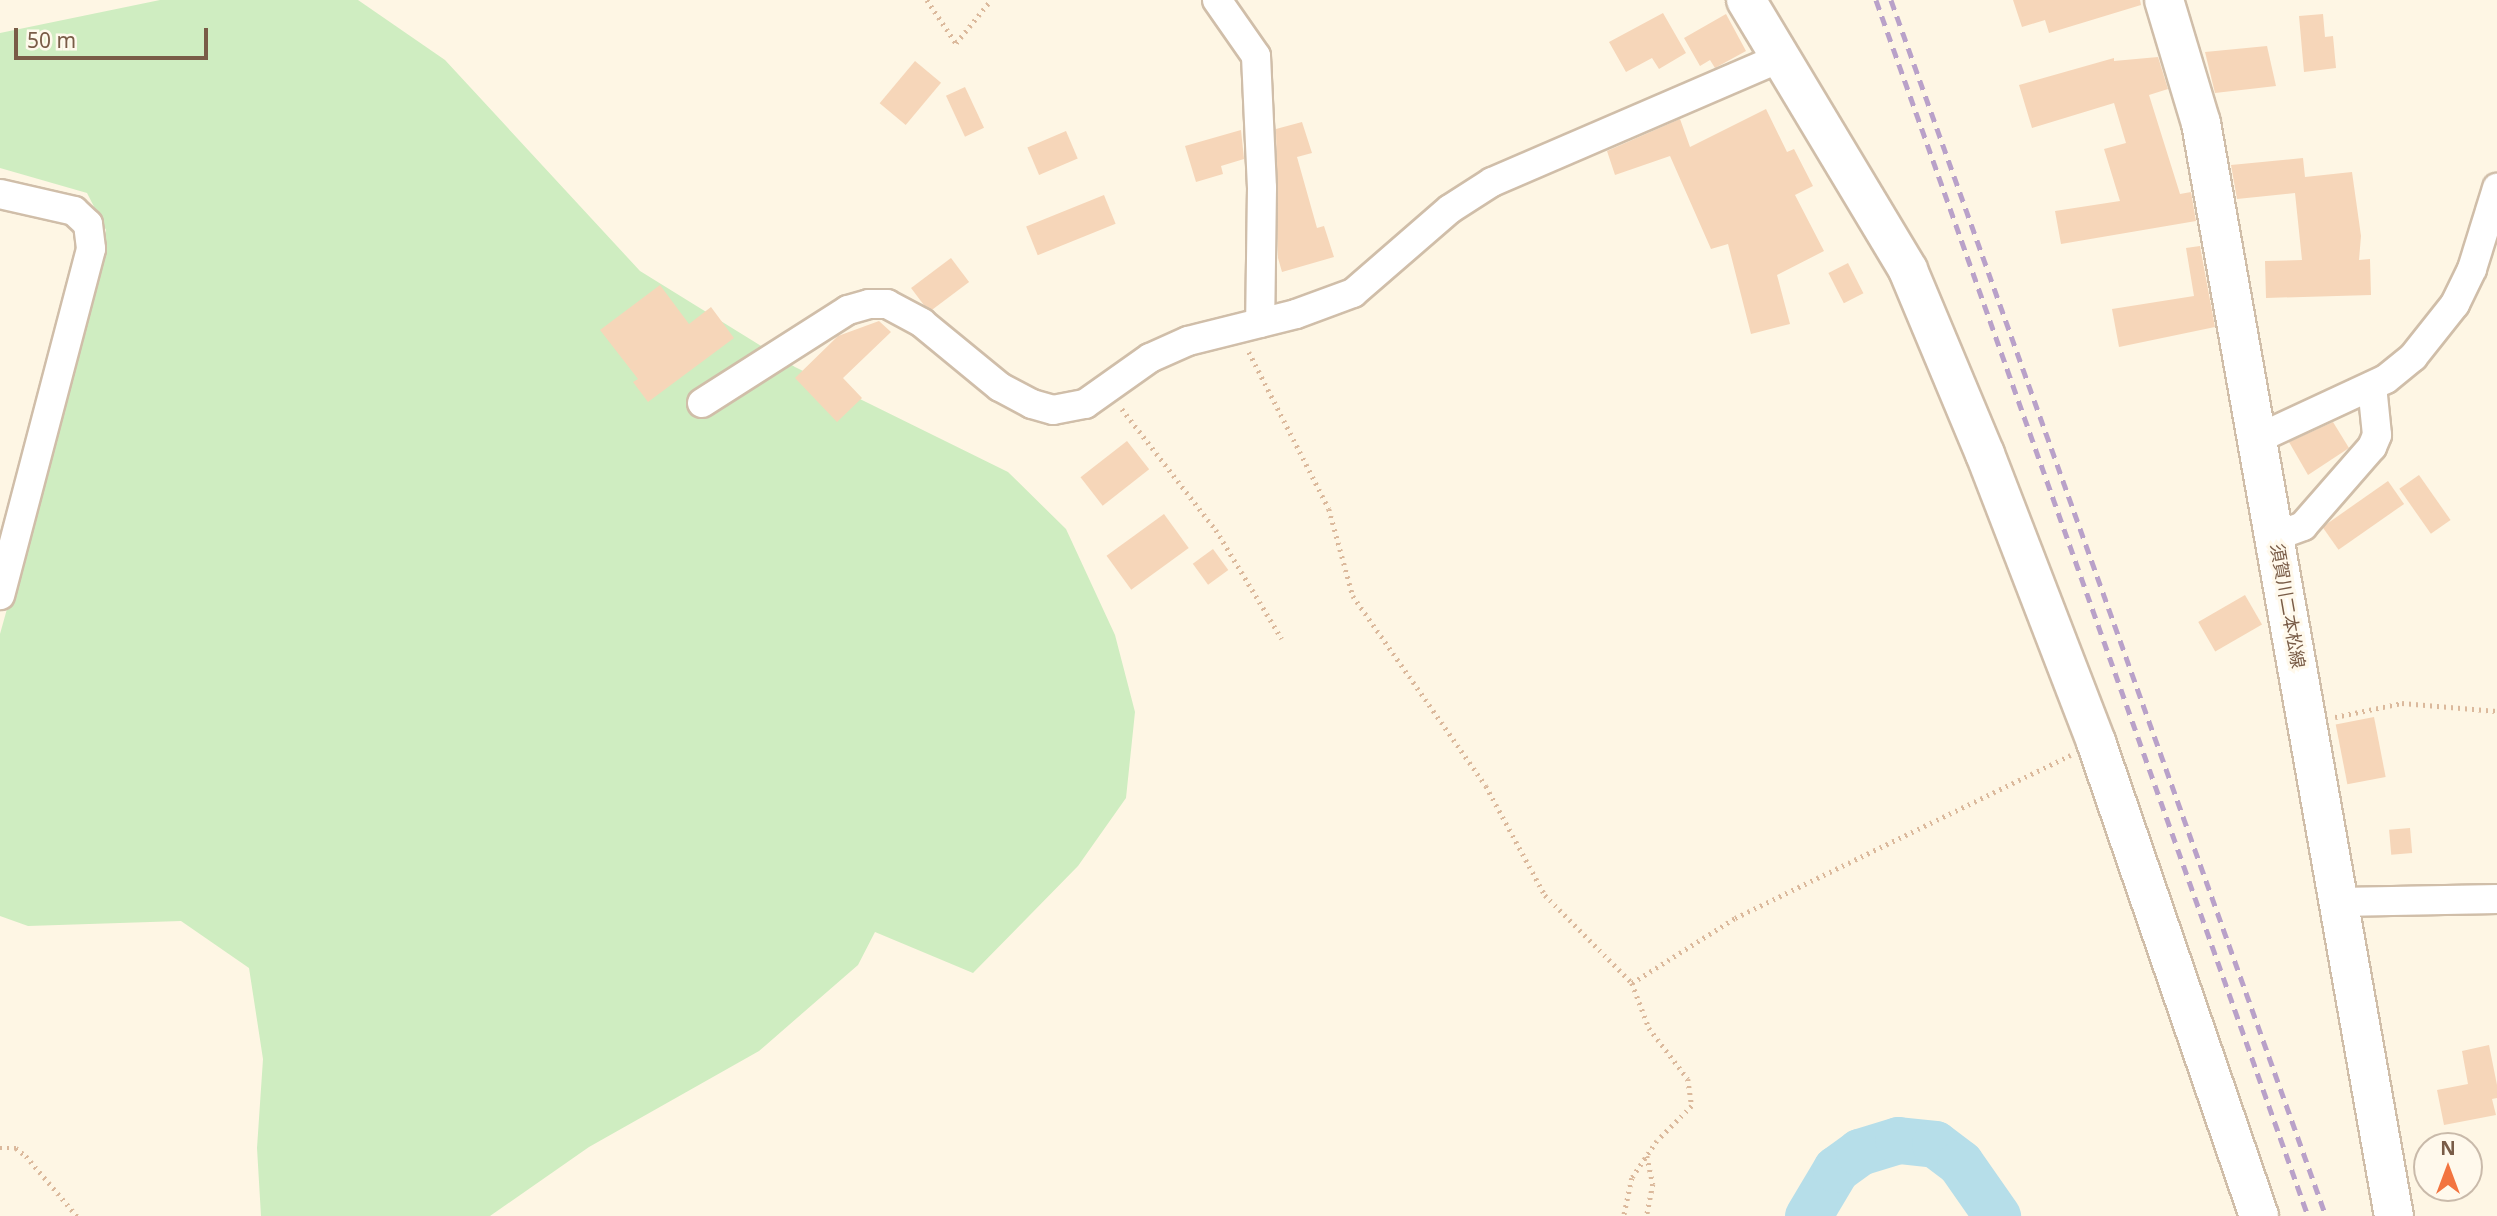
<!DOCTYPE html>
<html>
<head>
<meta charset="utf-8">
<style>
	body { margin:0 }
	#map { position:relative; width:2497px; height:1216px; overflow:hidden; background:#fef6e4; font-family:"Noto Sans","Noto Sans JP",sans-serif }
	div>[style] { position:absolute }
	.green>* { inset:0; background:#cfedc1 }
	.river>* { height:47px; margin:-23.5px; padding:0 23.5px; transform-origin:23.5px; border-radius:23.5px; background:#b6dee9 }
	.building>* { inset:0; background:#f6d6b9; transform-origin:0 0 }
	.path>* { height:4.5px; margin-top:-2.25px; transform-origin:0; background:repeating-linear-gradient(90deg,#dbb99c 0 2px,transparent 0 7px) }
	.roads { filter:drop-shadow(2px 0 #d0bea9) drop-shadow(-2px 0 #d0bea9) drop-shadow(0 2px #d0bea9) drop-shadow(0 -2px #d0bea9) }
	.street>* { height:28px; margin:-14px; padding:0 14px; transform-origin:14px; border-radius:14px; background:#fff }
	.secondary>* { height:38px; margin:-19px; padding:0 19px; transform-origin:19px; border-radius:19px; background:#fff }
	.rail>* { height:5px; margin-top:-2.5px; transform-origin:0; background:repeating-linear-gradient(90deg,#b9a1c9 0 10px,transparent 0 17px) }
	span { translate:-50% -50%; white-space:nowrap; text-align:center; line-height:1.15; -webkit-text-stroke:6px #fff9ec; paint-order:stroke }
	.street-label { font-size:18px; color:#795c47 }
	.north { position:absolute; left:2413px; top:1132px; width:70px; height:70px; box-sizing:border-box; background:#fff9ec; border:2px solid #c9baaa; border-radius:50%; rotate:0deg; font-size:19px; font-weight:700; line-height:28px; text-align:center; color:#795c47 }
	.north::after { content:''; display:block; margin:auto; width:24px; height:32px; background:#f2743f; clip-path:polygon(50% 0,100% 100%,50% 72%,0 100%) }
	.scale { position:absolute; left:14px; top:28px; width:194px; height:32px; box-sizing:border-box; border:4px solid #795c47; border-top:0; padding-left:9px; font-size:21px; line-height:24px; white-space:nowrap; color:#795c47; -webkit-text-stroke:5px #fff9ec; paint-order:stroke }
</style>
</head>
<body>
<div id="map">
	<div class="green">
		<i style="clip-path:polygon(160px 0,358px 0,445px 60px,640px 271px,795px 367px,1008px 472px,1066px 529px,1115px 635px,1135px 712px,1126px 798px,1078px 866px,973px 973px,875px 932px,858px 965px,759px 1051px,589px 1147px,490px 1216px,261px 1216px,257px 1148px,263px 1059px,249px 968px,181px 921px,28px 926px,0 916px,0 634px,91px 308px,106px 230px,87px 193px,0 168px,0 33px)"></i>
	</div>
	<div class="river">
		<i style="left:1808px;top:1216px;width:55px;rotate:-59.2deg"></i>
		<i style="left:1836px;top:1169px;width:29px;rotate:-36deg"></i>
		<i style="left:1859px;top:1152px;width:41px;rotate:-17.1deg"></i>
		<i style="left:1898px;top:1140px;width:37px;rotate:6deg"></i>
		<i style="left:1935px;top:1144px;width:31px;rotate:37deg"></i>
		<i style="left:1960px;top:1163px;width:65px;rotate:55.1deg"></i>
	</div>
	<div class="building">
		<i style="clip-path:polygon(2013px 0,2140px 0,2141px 5px,2049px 33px,2045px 20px,2022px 27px)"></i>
		<i style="clip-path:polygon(1663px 13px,1686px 53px,1659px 69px,1652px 58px,1626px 72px,1609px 42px)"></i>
		<i style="clip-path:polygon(1726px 14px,1746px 51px,1715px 68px,1710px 60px,1700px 66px,1684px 38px)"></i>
		<i style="clip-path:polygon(2323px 14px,2325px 37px,2333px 36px,2336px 68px,2304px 72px,2299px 16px)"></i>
		<i style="clip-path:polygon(2267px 46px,2276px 86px,2215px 93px,2205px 52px)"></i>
		<i style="clip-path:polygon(2158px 57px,2168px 89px,2149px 95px,2180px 194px,2191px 192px,2196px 221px,2061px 244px,2055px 211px,2120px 201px,2104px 149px,2126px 143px,2114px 103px,2032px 128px,2019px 85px,2114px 58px,2114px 61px)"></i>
		<i style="left:915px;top:61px;width:34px;height:55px;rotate:40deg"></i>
		<i style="left:965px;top:87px;width:45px;height:21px;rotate:65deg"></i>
		<i style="clip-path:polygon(1766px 109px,1787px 152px,1794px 149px,1813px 186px,1795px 195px,1824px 251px,1777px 275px,1790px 324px,1751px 334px,1728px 244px,1711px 249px,1670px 156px,1615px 175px,1607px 151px,1680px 119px,1690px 147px)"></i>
		<i style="clip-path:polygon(1302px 122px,1312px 153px,1297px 157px,1317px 228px,1324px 226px,1334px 257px,1282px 272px,1278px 258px,1276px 129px)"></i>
		<i style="clip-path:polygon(1241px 130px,1244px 159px,1221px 166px,1223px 174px,1196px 182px,1185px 146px)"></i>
		<i style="left:1066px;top:131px;width:30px;height:42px;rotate:67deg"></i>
		<i style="clip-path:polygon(2303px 158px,2305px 177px,2352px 172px,2361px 236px,2359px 260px,2370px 259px,2371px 295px,2266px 298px,2265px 261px,2302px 260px,2295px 193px,2237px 199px,2231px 165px)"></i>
		<i style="left:1104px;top:195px;width:31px;height:84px;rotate:68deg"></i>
		<i style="clip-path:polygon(2200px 246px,2215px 327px,2119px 347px,2112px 309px,2194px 296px,2186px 248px)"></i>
		<i style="left:951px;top:258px;width:30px;height:50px;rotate:53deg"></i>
		<i style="left:1848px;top:263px;width:34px;height:22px;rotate:63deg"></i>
		<i style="clip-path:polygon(660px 285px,689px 324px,711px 307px,734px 338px,648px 402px,633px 382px,638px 379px,600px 330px)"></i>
		<i style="clip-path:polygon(879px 321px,891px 332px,843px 378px,862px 398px,837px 422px,795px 378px,838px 336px)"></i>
		<i style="clip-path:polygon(2333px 422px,2349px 448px,2308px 475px,2289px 442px)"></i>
		<i style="left:1127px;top:441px;width:36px;height:59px;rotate:52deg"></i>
		<i style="left:2419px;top:475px;width:55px;height:24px;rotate:55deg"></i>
		<i style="left:2388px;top:481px;width:28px;height:80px;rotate:55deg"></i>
		<i style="left:1164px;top:514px;width:42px;height:71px;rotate:54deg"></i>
		<i style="left:1213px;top:549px;width:26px;height:25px;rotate:54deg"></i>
		<i style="left:2245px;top:595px;width:34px;height:54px;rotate:60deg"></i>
		<i style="left:2374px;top:717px;width:61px;height:39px;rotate:79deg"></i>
		<i style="left:2410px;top:828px;width:25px;height:21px;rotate:85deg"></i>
		<i style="clip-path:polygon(2489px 1045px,2497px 1085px,2497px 1098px,2492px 1099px,2496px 1115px,2444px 1125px,2437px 1090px,2468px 1084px,2462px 1051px)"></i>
	</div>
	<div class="path">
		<i style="left:927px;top:0;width:52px;rotate:56deg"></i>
		<i style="left:956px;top:43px;width:55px;rotate:-50.9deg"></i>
		<i style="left:1249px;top:352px;width:176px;rotate:63deg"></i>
		<i style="left:1329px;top:509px;width:90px;rotate:74.6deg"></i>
		<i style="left:1353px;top:596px;width:232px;rotate:55deg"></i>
		<i style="left:1486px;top:786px;width:124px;rotate:61.6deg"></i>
		<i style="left:1545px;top:895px;width:124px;rotate:45.3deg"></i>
		<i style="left:1632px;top:983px;width:48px;rotate:69.3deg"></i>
		<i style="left:1649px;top:1028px;width:64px;rotate:52.6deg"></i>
		<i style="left:1688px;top:1079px;width:27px;rotate:82deg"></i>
		<i style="left:1692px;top:1106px;width:49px;rotate:135deg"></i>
		<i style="left:1657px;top:1141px;width:45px;rotate:124deg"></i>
		<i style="left:1632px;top:1178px;width:39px;rotate:102deg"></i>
		<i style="left:1122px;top:409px;width:153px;rotate:52.2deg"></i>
		<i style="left:1216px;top:530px;width:127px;rotate:58.8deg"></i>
		<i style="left:2335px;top:717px;width:68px;rotate:-11.8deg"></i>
		<i style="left:2402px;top:703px;width:95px;rotate:4.8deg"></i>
		<i style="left:1632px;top:983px;width:122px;rotate:-32.3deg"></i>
		<i style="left:1735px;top:918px;width:373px;rotate:-25.9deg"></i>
		<i style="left:0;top:1148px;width:16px"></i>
		<i style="left:16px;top:1148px;width:13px;rotate:39deg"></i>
		<i style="left:26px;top:1156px;width:79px;rotate:49.6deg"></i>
		<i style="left:1647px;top:1156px;width:29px;rotate:78deg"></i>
		<i style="left:1653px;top:1184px;width:33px;rotate:101deg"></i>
	</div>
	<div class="roads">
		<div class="street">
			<i style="left:1217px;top:0;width:68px;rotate:55.1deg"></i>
			<i style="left:1256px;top:56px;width:132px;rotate:87.4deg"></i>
			<i style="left:1262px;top:188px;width:135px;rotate:90.8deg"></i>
			<i style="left:0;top:194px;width:76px;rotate:12.9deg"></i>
			<i style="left:74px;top:211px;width:19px;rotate:43deg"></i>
			<i style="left:88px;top:224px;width:25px;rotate:83deg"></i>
			<i style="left:91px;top:249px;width:358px;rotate:104.7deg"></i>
			<i style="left:702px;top:403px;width:173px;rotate:-32.5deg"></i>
			<i style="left:848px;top:310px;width:22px;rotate:-16deg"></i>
			<i style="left:869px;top:304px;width:18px"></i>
			<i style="left:887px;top:304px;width:40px;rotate:28deg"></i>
			<i style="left:922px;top:323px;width:101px;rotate:39.4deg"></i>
			<i style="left:1000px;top:387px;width:36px;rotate:28deg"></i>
			<i style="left:1032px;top:404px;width:22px;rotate:16deg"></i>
			<i style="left:1053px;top:410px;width:33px;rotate:-11deg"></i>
			<i style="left:1085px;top:404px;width:80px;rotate:-35.3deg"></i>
			<i style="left:1150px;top:358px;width:42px;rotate:-24.1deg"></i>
			<i style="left:1188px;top:341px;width:111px;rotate:-14deg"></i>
			<i style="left:1296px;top:314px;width:61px;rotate:-20.2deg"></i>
			<i style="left:1353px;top:293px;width:128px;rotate:-40.9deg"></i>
			<i style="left:1450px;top:209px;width:50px;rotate:-32.7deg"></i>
			<i style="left:1492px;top:182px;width:316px;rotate:-23.3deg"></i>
			<i style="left:2259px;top:438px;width:140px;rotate:-24.9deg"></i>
			<i style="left:2386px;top:379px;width:35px;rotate:-39deg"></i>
			<i style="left:2413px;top:357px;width:68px;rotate:-51.6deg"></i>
			<i style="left:2455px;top:304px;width:39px;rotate:-64deg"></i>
			<i style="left:2472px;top:269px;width:85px;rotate:-72.8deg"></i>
			<i style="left:2276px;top:536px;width:29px;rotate:-20deg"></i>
			<i style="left:2303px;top:526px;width:105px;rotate:-48.9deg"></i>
			<i style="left:2372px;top:447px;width:13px;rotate:-67deg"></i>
			<i style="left:2377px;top:435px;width:49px;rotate:-95.8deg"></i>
			<i style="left:2340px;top:902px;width:157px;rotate:-1.1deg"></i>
		</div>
		<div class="secondary">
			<i style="left:1746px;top:0;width:315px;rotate:59deg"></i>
			<i style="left:1908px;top:270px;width:199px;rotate:67.3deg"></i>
			<i style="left:1985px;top:454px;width:309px;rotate:68.9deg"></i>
			<i style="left:2096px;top:742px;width:501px;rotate:71.02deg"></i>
			<i style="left:2164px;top:0;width:128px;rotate:73.3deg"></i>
			<i style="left:2201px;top:123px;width:1110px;rotate:79.99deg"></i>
		</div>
	</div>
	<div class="rail">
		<i style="left:1876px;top:0;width:1290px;rotate:70.44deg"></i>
		<i style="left:1891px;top:0;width:1291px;rotate:70.32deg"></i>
	</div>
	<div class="street-label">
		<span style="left:2288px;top:606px;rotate:80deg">須賀川二本松線</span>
	</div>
	<div class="north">N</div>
	<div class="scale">50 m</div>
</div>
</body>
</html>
